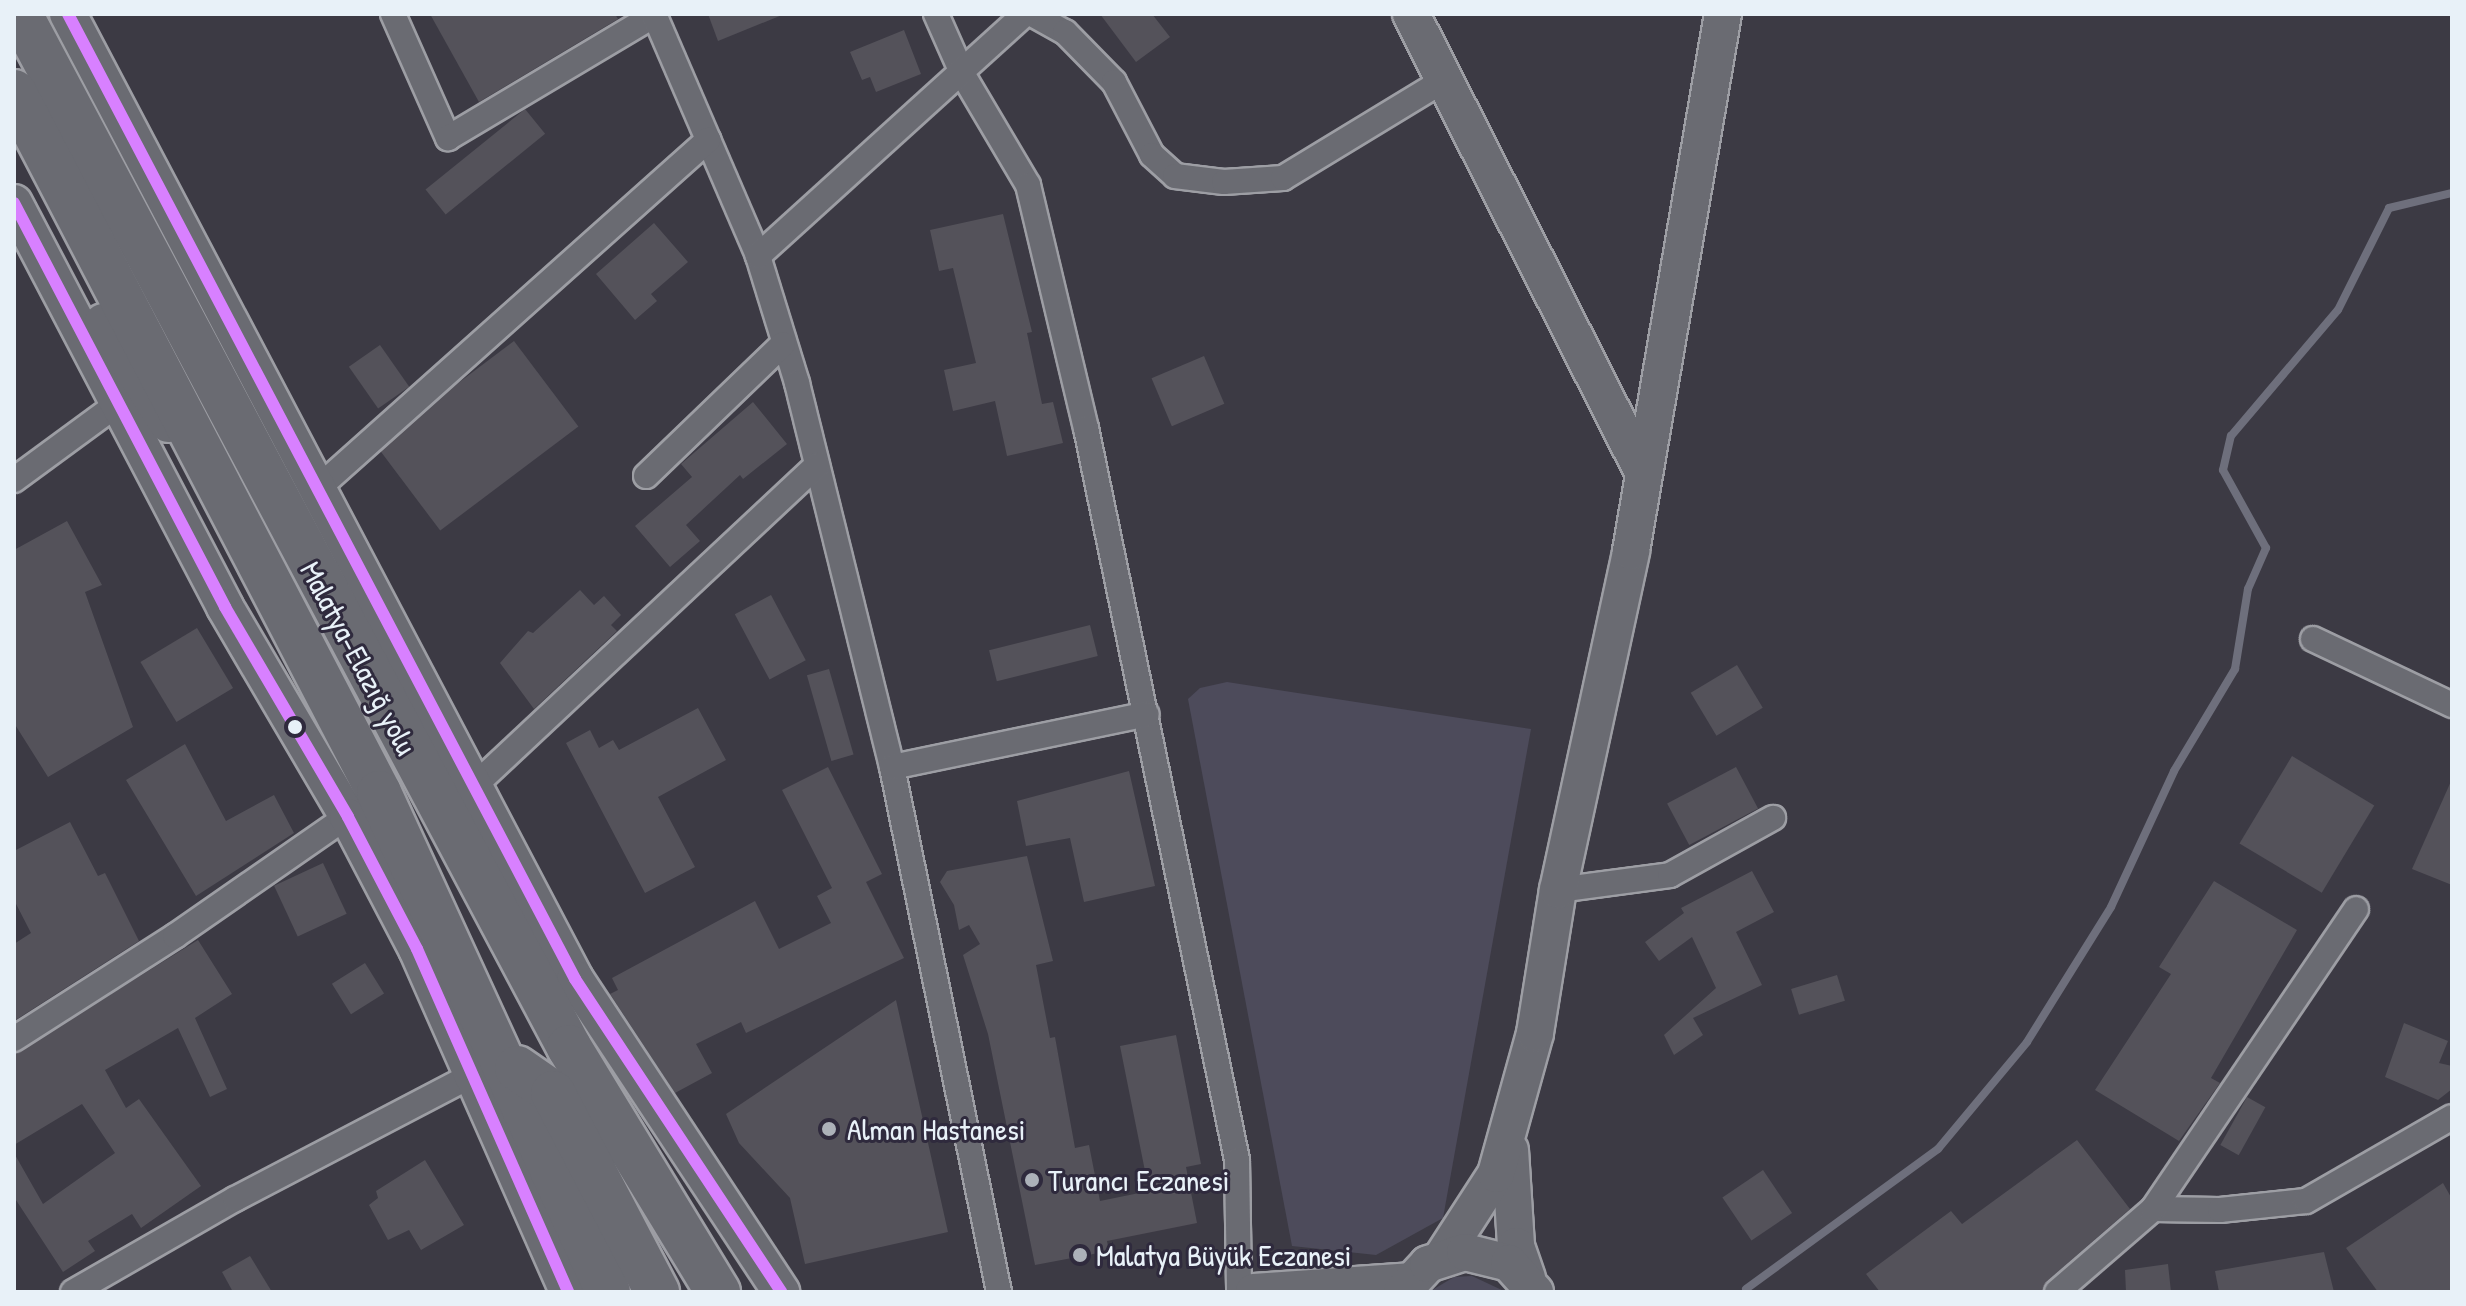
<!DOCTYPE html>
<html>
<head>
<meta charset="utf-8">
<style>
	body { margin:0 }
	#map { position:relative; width:2466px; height:1306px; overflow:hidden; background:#3c3a44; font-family:"Patrick Hand",sans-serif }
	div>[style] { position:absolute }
	.green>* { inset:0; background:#4d4b5b }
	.stream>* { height:8px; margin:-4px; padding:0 4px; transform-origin:4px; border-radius:4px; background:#6e6f7c }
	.building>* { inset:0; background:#54525a; transform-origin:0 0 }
	.roads { filter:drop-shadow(2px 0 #9d9ea4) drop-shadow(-2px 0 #9d9ea4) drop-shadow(0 2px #9d9ea4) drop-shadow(0 -2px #9d9ea4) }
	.street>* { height:24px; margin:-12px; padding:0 12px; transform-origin:12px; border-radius:12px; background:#6a6b72 }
	.secondary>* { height:36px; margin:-18px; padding:0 18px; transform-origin:18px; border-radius:18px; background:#6a6b72 }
	.highway>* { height:44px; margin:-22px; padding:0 22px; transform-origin:22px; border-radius:22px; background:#6a6b72 }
	.bus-1>* { height:12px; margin:-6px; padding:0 6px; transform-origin:6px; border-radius:6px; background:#d880ff }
	.dots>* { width:22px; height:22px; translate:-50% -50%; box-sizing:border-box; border:4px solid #2f2a3d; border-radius:50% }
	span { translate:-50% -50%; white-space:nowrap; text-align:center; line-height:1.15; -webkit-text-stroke:6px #2f2a3d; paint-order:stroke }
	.street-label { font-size:30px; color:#e8f1f8 }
	.poi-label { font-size:30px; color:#e8f1f8 }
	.left { translate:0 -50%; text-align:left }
	.frame { position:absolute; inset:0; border:16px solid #e8f1f8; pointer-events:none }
</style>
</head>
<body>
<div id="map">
	<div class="green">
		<i style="clip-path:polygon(1227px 682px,1531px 729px,1443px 1218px,1376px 1255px,1292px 1246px,1188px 699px,1200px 688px)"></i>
		<i style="clip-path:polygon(1472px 1276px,1506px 1292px,1429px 1292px,1454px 1277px)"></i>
	</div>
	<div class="stream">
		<i style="left:1746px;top:1289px;width:238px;rotate:-36.1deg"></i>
		<i style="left:1938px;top:1149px;width:139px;rotate:-50.2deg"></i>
		<i style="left:2027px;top:1042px;width:159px;rotate:-58.1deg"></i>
		<i style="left:2111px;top:907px;width:150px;rotate:-65.1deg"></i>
		<i style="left:2174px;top:771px;width:119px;rotate:-59.1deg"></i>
		<i style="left:2235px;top:669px;width:81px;rotate:-80.8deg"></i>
		<i style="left:2248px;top:589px;width:45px;rotate:-66.3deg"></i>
		<i style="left:2266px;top:548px;width:89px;rotate:-118.9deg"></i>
		<i style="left:2223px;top:470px;width:35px;rotate:-77deg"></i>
		<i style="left:2231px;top:436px;width:165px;rotate:-49.7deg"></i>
		<i style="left:2338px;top:310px;width:114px;rotate:-63.4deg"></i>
		<i style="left:2389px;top:208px;width:65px;rotate:-13.4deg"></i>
	</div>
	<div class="building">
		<i style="clip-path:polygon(430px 14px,615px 14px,618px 19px,479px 102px)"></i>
		<i style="clip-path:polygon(708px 14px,782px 14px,782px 15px,718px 41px)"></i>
		<i style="clip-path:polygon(1100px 14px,1152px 14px,1170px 37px,1136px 62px)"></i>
		<i style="clip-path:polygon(904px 30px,921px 74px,876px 92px,870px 77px,862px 80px,850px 52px)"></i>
		<i style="left:525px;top:109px;width:32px;height:128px;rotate:51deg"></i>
		<i style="clip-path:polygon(1003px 214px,1032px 332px,1027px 333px,1042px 404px,1053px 402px,1063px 443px,1007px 456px,995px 401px,953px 411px,944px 370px,976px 363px,953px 268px,939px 271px,930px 230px)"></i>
		<i style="clip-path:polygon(654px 223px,688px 262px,651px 294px,657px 301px,635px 320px,596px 274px)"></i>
		<i style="left:514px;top:341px;width:107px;height:173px;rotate:53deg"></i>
		<i style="left:380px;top:345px;width:51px;height:38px;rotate:55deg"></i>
		<i style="left:1204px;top:356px;width:52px;height:57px;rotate:67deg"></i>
		<i style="clip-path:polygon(753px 402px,787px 444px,743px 479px,740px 475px,686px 525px,700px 541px,670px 567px,635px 526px,692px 477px,681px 464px)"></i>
		<i style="clip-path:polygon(67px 521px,102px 585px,85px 592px,133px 727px,48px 777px,14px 723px,14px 550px)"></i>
		<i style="clip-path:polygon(580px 590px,594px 605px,604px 596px,621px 615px,611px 625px,617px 631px,534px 709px,500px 663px,528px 631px,533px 633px)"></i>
		<i style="left:771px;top:595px;width:74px;height:41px;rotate:62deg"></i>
		<i style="left:1090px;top:625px;width:32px;height:104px;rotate:76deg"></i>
		<i style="left:197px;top:628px;width:70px;height:66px;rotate:59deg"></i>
		<i style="left:1737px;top:665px;width:50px;height:54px;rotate:59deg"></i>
		<i style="left:829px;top:669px;width:89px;height:23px;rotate:74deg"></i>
		<i style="clip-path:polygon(698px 708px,726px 760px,658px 797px,695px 867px,645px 893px,566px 743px,590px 730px,599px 748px,613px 740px,619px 750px)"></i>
		<i style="clip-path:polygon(185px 744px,226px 821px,274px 795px,294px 833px,196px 896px,126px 780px)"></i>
		<i style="left:2292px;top:756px;width:96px;height:102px;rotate:31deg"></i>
		<i style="clip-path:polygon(828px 767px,882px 874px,866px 882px,904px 958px,746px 1033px,741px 1022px,696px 1044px,712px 1073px,675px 1093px,610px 994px,618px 990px,612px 978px,755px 901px,779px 949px,831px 923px,817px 896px,832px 888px,782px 790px)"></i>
		<i style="left:1736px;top:767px;width:47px;height:78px;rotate:62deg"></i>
		<i style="clip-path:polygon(1129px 771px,1155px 886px,1084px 902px,1070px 838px,1026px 846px,1017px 801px)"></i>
		<i style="clip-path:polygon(2452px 779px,2452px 885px,2412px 869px)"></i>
		<i style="clip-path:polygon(70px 822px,98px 876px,105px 873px,139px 941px,14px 1021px,14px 944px,31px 933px,14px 900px,14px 851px)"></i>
		<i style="clip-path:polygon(1027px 856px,1053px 961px,1036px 965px,1050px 1038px,1055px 1037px,1075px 1148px,1089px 1145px,1100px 1201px,1149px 1191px,1120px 1046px,1176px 1035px,1201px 1164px,1186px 1167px,1197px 1223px,1107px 1241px,1109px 1251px,1035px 1265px,988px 1034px,963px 955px,980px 944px,969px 925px,959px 930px,954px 905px,940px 882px,947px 871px)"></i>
		<i style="left:323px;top:863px;width:56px;height:54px;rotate:65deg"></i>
		<i style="clip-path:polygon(1752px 871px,1774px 912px,1736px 932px,1762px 985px,1693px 1018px,1703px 1035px,1674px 1055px,1664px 1035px,1716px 988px,1692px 937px,1659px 961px,1645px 942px,1684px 913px,1681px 908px)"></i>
		<i style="clip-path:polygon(2214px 881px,2297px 930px,2211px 1078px,2220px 1083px,2179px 1141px,2095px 1090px,2171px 974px,2159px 967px)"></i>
		<i style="clip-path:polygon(198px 940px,232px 994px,195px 1018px,227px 1089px,210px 1097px,178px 1028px,105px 1070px,126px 1108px,139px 1099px,201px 1186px,141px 1228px,132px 1214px,88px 1241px,95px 1251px,63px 1272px,14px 1197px,14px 1153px,43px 1204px,115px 1153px,82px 1104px,14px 1145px,14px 1054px)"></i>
		<i style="left:365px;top:963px;width:36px;height:39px;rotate:58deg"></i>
		<i style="left:1837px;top:975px;width:27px;height:48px;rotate:73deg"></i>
		<i style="clip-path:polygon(896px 1000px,948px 1232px,805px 1264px,790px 1198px,739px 1143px,726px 1114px)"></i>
		<i style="clip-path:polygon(2404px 1023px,2448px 1041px,2439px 1063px,2452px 1066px,2452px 1089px,2438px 1100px,2385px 1077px)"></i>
		<i style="left:2247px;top:1097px;width:21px;height:55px;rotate:29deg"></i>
		<i style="clip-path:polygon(2077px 1140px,2130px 1209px,2047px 1281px,2042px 1292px,1880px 1292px,1866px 1274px,1951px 1211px,1962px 1224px)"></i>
		<i style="clip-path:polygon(425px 1160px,464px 1225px,421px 1250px,409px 1230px,388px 1240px,369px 1205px,378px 1198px,376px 1191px)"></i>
		<i style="left:1763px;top:1170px;width:52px;height:49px;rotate:56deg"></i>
		<i style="clip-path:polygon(2443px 1183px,2452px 1199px,2452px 1292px,2378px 1292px,2346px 1248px)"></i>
		<i style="clip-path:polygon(2324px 1252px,2334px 1292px,2219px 1292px,2215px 1271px)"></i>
		<i style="clip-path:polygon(250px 1256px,272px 1292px,233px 1292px,222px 1272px)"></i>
		<i style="clip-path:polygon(2168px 1264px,2171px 1292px,2126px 1292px,2125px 1270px)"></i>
	</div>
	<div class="roads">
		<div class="street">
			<i style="left:393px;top:14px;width:136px;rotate:66.1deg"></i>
			<i style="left:448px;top:138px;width:240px;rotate:-30.8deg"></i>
			<i style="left:654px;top:14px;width:263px;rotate:66.7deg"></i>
			<i style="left:758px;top:256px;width:133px;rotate:72.9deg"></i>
			<i style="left:797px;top:383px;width:396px;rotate:76.1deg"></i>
			<i style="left:892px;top:767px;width:536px;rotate:78.48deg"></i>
			<i style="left:936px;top:14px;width:67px;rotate:66.1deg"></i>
			<i style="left:963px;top:75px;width:128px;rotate:59.4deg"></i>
			<i style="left:1028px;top:185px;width:250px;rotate:76.6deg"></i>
			<i style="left:1086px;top:428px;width:747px;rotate:78.34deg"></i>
			<i style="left:1237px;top:1160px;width:132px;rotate:89.1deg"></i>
			<i style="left:1032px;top:14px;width:38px;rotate:29deg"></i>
			<i style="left:1065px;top:32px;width:70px;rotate:45.6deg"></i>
			<i style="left:1114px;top:82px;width:82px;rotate:62.5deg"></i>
			<i style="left:1152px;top:155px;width:31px;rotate:42deg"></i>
			<i style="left:1175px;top:176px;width:49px;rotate:7deg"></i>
			<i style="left:1224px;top:182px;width:59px;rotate:-3.9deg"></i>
			<i style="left:1283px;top:178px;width:191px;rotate:-31.3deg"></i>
			<i style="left:758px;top:256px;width:360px;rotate:-42.2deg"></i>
			<i style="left:646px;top:476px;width:190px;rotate:-43.9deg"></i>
			<i style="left:14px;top:480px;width:132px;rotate:-36.3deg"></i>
			<i style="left:316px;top:490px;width:526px;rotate:-41.76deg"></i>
			<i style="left:2313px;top:639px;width:154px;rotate:25.4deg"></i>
			<i style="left:892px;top:767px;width:260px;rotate:-11.7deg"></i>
			<i style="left:473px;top:787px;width:471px;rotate:-43.1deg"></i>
			<i style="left:1558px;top:890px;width:113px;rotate:-7.6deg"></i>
			<i style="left:1670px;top:875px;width:118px;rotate:-29deg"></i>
			<i style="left:14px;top:1039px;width:191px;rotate:-32.6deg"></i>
			<i style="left:175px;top:936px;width:223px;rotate:-34.8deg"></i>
			<i style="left:2153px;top:1209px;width:67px;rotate:0.9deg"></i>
			<i style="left:2220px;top:1210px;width:86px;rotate:-6deg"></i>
			<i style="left:2306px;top:1201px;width:168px;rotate:-29.9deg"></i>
			<i style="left:73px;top:1292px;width:187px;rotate:-29.9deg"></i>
			<i style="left:235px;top:1199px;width:283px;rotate:-27.6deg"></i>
			<i style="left:2057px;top:1292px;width:127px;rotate:-40.8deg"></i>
			<i style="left:2153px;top:1209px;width:362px;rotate:-55.9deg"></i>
		</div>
		<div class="secondary">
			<i style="left:68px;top:14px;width:1090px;rotate:62.28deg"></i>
			<i style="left:575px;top:979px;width:375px;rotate:56.6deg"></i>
			<i style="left:1411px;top:14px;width:511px;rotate:63.13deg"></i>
			<i style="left:14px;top:203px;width:456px;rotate:62.4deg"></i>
			<i style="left:225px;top:607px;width:243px;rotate:59.6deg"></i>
			<i style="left:348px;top:817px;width:149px;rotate:62.4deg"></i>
			<i style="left:417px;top:949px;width:375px;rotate:66.2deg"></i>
			<i style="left:103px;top:322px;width:121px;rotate:57.5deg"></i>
			<i style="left:1510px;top:1150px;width:96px;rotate:86.4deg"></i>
			<i style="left:1516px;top:1246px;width:34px;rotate:71deg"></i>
			<i style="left:1443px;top:1256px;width:98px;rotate:-57.1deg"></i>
			<i style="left:1496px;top:1174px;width:146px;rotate:-74.5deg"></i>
			<i style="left:1535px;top:1033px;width:145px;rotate:-80.9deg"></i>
			<i style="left:1558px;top:890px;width:347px;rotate:-77.8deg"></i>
			<i style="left:1631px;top:551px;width:545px;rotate:-80.28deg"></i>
			<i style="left:1254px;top:1292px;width:156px;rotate:-4deg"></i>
			<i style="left:1402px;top:1292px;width:38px;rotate:-47deg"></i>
			<i style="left:1428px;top:1264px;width:39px;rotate:-18deg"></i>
			<i style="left:1465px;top:1252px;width:45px;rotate:14deg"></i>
			<i style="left:1509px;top:1263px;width:39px;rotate:48deg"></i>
		</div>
		<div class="highway">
			<i style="left:20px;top:14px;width:1170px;rotate:62.01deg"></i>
			<i style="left:569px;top:1047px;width:287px;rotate:58.7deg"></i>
			<i style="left:14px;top:92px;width:790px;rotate:62.49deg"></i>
			<i style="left:379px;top:793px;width:549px;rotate:65.35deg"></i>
			<i style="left:517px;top:1068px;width:44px;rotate:34.8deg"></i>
			<i style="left:553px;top:1093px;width:225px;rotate:62.4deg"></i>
		</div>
	</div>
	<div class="bus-1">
		<i style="left:68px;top:14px;width:1090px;rotate:62.28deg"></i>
		<i style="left:575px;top:979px;width:375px;rotate:56.6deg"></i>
		<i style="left:14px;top:203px;width:456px;rotate:62.4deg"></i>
		<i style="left:225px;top:607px;width:243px;rotate:59.6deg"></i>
		<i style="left:348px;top:817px;width:149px;rotate:62.4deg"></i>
		<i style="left:417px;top:949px;width:375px;rotate:66.2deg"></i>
	</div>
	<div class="dots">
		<i style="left:295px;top:727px;background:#e8f1f8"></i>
		<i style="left:829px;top:1129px;background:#acb1b9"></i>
		<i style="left:1032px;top:1180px;background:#acb1b9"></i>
		<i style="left:1080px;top:1255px;background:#acb1b9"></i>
	</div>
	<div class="street-label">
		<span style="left:359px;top:658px;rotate:62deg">Malatya-Elazığ yolu</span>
	</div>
	<div class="poi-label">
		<span class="left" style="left:847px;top:1129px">Alman Hastanesi</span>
		<span class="left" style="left:1048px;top:1180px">Turancı Eczanesi</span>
		<span class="left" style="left:1096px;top:1255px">Malatya Büyük Eczanesi</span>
	</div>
	<div class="frame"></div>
</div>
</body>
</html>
